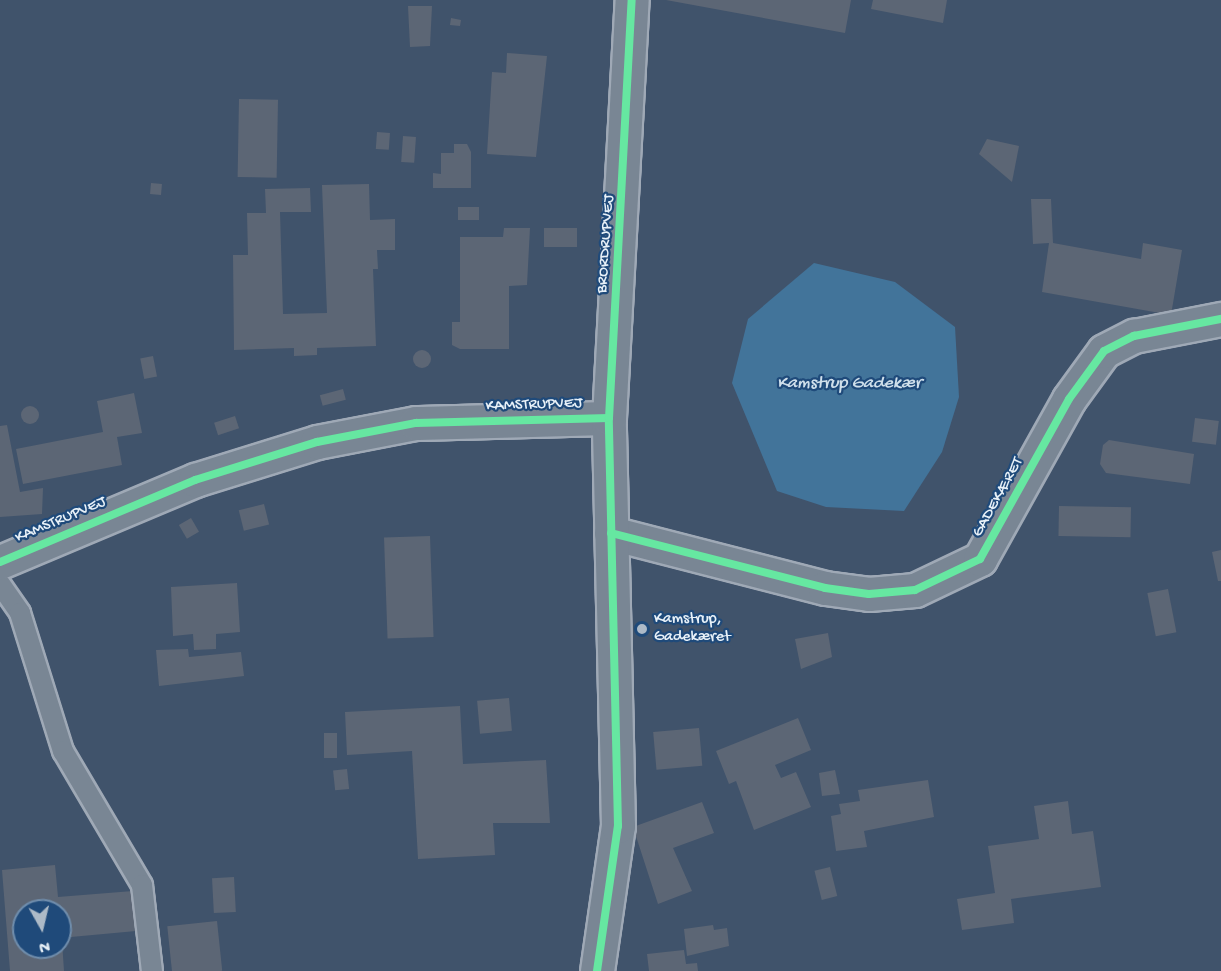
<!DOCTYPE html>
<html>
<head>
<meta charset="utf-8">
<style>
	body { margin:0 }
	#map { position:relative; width:1221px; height:971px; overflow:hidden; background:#40536b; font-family:"Gochi Hand",sans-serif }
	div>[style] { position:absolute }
	.water>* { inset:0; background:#42749a }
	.building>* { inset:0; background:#5c6675; transform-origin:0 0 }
	.round { border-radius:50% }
	.roads { filter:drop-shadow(2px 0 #9fa9b6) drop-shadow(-2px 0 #9fa9b6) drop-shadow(0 2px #9fa9b6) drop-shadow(0 -2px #9fa9b6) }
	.service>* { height:20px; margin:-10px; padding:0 10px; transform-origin:10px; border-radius:10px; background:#798694 }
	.minor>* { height:33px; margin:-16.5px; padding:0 16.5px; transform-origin:16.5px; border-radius:16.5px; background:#798694 }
	.tertiary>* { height:33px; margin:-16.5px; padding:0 16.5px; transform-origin:16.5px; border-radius:16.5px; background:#798694 }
	.cycleway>* { height:8px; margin:-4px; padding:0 4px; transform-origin:4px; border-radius:4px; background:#66e7a1 }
	.dots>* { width:16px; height:16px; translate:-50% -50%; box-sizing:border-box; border:3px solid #1f4a7a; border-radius:50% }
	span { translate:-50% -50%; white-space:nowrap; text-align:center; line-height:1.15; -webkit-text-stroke:4.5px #1f4a7a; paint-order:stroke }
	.street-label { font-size:16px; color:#e8f1f8 }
	.poi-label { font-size:16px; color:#e8f1f8 }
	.left { translate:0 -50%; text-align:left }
	.water-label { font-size:18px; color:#cfdfeb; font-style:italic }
	.north { position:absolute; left:12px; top:899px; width:60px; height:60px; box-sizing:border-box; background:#1f4a7a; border:2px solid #6f8dac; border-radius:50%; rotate:172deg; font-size:16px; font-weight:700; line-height:24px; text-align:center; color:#e8f1f8 }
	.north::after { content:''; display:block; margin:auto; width:21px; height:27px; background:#adbac7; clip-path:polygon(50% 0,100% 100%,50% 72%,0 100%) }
</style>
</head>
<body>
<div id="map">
	<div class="water">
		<i style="clip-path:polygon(814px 263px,895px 282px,955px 327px,959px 397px,942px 452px,904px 511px,826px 507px,777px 491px,732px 383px,748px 319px)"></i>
	</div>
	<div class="building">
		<i style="clip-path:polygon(666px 0,851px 0,845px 33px)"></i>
		<i style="clip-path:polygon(873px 0,947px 0,943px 23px,871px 9px)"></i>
		<i style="clip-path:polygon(408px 6px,432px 6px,430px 46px,410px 47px)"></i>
		<i style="clip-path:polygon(451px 18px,461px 20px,460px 26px,450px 25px)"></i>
		<i style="clip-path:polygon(507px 53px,547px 56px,536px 157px,487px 154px,492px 72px,506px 73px)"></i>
		<i style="left:239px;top:99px;width:39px;height:78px;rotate:1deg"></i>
		<i style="left:377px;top:132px;width:13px;height:17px;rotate:4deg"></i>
		<i style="left:403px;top:136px;width:13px;height:26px;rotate:4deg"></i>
		<i style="clip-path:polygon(987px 139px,1019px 146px,1012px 182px,979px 154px)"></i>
		<i style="clip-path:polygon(454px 144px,467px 144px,471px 152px,471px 188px,433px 188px,433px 173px,441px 174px,441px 153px,454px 153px)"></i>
		<i style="left:151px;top:183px;width:11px;height:11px;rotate:5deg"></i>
		<i style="clip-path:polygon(369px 184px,370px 220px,395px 219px,395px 250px,377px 250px,378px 269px,373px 269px,376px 346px,317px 348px,317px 355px,294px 356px,294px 348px,234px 350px,233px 255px,248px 255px,247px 213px,266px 213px,265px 189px,310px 188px,311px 212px,280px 212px,283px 314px,327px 313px,322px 185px)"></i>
		<i style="clip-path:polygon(1031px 199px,1051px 199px,1053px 243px,1141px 259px,1143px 243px,1182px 250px,1171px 315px,1042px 292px,1049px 243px,1033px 244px)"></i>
		<i style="left:458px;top:207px;width:21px;height:13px"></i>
		<i style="clip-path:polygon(504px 228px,530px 228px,527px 285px,509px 286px,509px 349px,460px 349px,452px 345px,452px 322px,460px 322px,460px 237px,503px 237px)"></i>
		<i style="left:544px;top:228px;width:33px;height:19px"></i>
		<i class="round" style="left:413px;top:350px;width:18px;height:18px"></i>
		<i style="left:153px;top:356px;width:21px;height:13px;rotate:79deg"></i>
		<i style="left:343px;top:389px;width:11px;height:24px;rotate:75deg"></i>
		<i style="clip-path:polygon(134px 393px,142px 433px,117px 437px,122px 465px,23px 484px,16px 449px,103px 432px,97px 401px)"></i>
		<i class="round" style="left:21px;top:406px;width:18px;height:18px"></i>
		<i style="left:235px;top:416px;width:13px;height:22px;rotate:72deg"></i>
		<i style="left:1195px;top:418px;width:24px;height:24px;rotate:7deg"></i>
		<i style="clip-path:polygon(7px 425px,20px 492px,43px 488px,42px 514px,0 517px,0 426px)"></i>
		<i style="clip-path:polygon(1109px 440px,1194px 454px,1190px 484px,1106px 473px,1100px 464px,1103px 445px)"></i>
		<i style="left:264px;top:504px;width:21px;height:26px;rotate:76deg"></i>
		<i style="left:1059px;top:506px;width:72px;height:30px;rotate:1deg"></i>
		<i style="left:191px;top:518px;width:16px;height:14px;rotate:60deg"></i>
		<i style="left:430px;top:536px;width:101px;height:46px;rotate:88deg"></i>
		<i style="clip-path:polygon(1221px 550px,1221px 581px,1218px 581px,1212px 552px)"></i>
		<i style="clip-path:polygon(237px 583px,240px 632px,216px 634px,216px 649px,194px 650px,193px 634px,173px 636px,171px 587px)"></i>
		<i style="left:1168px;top:589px;width:44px;height:21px;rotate:79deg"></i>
		<i style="clip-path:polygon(828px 633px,832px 657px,801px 669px,795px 639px)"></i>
		<i style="clip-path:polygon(188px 649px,189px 657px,241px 652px,244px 676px,159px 686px,156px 650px)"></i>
		<i style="left:509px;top:698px;width:33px;height:32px;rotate:85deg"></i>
		<i style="clip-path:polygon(460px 706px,463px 764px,546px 760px,550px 823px,493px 823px,495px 855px,418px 859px,412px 751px,347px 755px,345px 712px)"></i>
		<i style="clip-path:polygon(798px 718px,811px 750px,775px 765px,781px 778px,796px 772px,811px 807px,754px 830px,736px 781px,729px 784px,716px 751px)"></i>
		<i style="left:699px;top:728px;width:38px;height:46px;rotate:85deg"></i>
		<i style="left:324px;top:733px;width:13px;height:25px"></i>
		<i style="left:347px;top:769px;width:20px;height:14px;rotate:84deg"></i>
		<i style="clip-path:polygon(835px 770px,840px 794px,822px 796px,819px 773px)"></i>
		<i style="clip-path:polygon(928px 780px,934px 817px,864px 831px,867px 847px,836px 851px,831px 816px,841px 814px,839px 804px,860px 801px,858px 790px)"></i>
		<i style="clip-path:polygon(1068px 801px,1072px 834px,1093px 831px,1101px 887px,1011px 899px,1014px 923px,962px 930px,957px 899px,995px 893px,988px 846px,1039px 839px,1034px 806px)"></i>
		<i style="clip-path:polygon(702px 802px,714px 833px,673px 848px,692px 891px,658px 904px,633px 827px)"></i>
		<i style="clip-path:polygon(55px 865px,58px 897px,133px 891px,136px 931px,60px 938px,60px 911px,24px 911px,24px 947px,60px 947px,62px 941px,64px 971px,10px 971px,2px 870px)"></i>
		<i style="left:830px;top:867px;width:30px;height:16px;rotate:76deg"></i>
		<i style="left:234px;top:877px;width:35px;height:22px;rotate:87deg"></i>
		<i style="left:217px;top:921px;width:50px;height:50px;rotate:84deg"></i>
		<i style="clip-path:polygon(713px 925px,714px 930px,727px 928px,729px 946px,687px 956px,684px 929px)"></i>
		<i style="clip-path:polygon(684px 950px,686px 964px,697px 963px,698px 971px,649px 971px,647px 954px)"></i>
	</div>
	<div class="roads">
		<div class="service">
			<i style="left:0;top:584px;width:35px;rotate:55deg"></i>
			<i style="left:20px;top:613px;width:145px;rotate:72.7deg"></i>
			<i style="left:63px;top:751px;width:156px;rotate:59.5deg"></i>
			<i style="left:142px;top:885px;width:87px;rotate:83.4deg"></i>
		</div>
		<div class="minor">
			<i style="left:611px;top:533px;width:221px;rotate:14.4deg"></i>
			<i style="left:825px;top:588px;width:44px;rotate:7.8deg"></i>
			<i style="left:869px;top:594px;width:46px;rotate:-5deg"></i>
			<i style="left:915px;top:590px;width:72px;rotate:-25.5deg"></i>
			<i style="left:980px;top:559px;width:183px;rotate:-60.9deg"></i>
			<i style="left:1069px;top:399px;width:59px;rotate:-53.9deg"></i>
			<i style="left:1104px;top:351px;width:34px;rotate:-27deg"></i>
			<i style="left:1134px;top:336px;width:89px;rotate:-11.1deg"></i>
		</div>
		<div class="tertiary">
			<i style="left:0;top:562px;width:212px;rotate:-22.8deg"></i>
			<i style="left:195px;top:480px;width:128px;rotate:-17.3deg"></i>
			<i style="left:317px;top:442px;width:101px;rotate:-10.9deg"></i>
			<i style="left:416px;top:423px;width:193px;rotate:-1.5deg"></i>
			<i style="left:597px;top:971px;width:147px;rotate:-81.8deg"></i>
			<i style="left:618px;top:826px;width:408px;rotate:-91.3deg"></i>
			<i style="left:609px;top:418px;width:419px;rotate:-86.9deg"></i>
		</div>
	</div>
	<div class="cycleway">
		<i style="left:611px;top:533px;width:221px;rotate:14.4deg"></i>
		<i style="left:825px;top:588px;width:44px;rotate:7.8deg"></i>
		<i style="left:869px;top:594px;width:46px;rotate:-5deg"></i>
		<i style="left:915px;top:590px;width:72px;rotate:-25.5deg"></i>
		<i style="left:980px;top:559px;width:183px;rotate:-60.9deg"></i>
		<i style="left:1069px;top:399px;width:59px;rotate:-53.9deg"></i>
		<i style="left:1104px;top:351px;width:34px;rotate:-27deg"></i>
		<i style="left:1134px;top:336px;width:89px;rotate:-11.1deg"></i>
		<i style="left:0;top:562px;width:212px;rotate:-22.8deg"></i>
		<i style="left:195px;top:480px;width:128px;rotate:-17.3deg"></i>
		<i style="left:317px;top:442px;width:101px;rotate:-10.9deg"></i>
		<i style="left:416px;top:423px;width:193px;rotate:-1.5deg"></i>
		<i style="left:597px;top:971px;width:147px;rotate:-81.8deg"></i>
		<i style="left:618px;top:826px;width:408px;rotate:-91.3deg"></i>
		<i style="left:609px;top:418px;width:419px;rotate:-86.9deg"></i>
	</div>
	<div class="dots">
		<i style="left:642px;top:629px;background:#adbac7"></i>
	</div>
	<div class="street-label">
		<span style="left:607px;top:244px;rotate:-86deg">BRORDRUPVEJ</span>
		<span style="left:534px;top:406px;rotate:-2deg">KAMSTRUPVEJ</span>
		<span style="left:999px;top:498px;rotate:-61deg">GADEKÆRET</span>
		<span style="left:61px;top:521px;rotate:-23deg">KAMSTRUPVEJ</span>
	</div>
	<div class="poi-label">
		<span class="left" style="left:654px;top:629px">Kamstrup,<br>Gadekæret</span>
	</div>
	<div class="water-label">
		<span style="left:849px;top:384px">Kamstrup Gadekær</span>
	</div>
	<div class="north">N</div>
</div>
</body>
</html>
